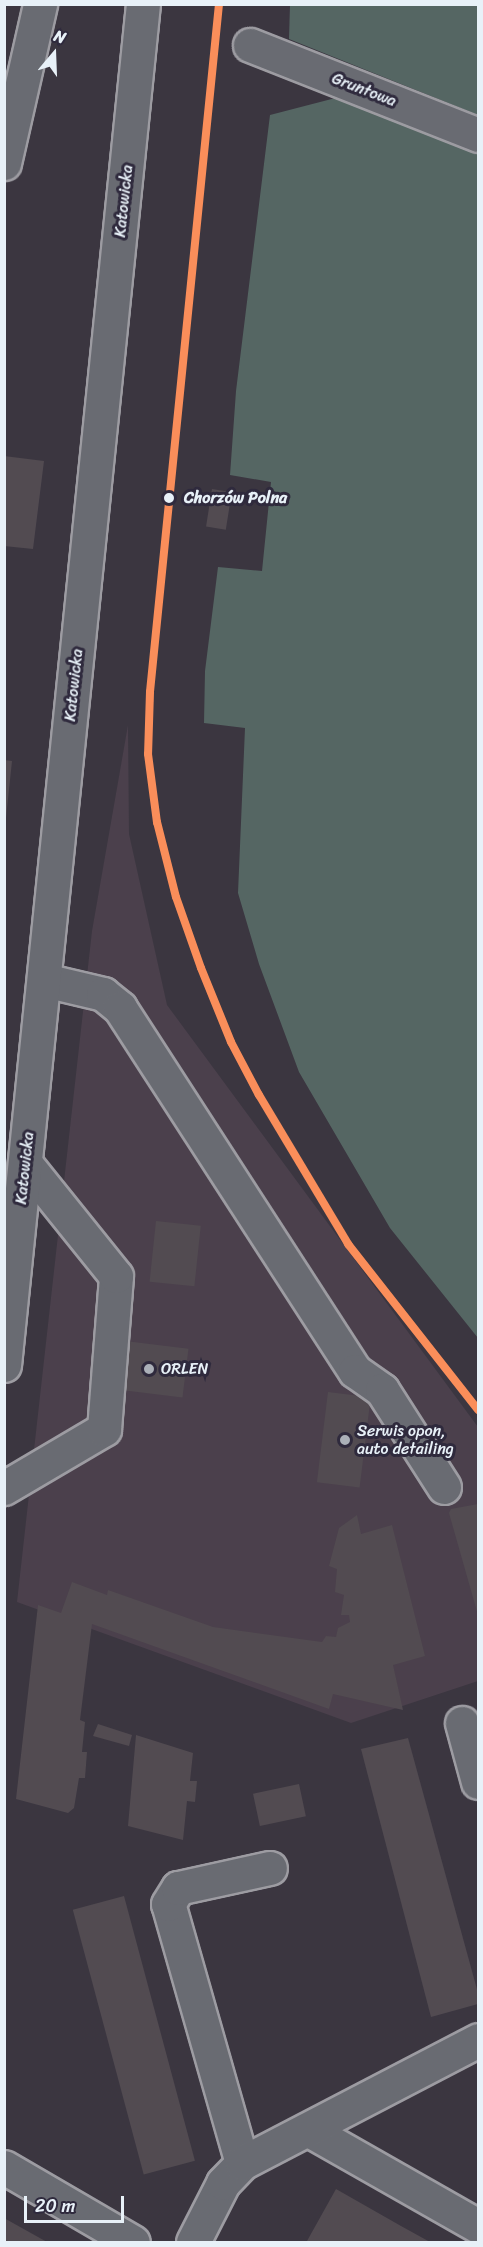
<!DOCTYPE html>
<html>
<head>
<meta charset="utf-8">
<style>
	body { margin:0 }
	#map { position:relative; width:483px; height:2247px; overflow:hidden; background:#3b3640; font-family:Sriracha,sans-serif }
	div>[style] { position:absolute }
	.built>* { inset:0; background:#4b404c }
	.green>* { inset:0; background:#556663 }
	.building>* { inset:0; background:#524b51; transform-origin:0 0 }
	.roads { filter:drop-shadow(2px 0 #9d9ca2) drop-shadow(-2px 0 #9d9ca2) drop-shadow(0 2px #9d9ca2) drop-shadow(0 -2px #9d9ca2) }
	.minor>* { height:33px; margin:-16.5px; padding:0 16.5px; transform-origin:16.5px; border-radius:16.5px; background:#696b72 }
	.major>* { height:33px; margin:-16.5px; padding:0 16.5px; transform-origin:16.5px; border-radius:16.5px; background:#696b72 }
	.tram-1>* { height:8px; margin:-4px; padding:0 4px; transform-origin:4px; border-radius:4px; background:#fa8e5a }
	.dots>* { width:16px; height:16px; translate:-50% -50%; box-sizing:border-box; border:3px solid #2f2a3d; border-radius:50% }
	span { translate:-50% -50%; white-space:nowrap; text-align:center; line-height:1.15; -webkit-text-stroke:6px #2f2a3d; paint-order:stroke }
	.street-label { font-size:16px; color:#e8f1f8 }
	.stop-label { font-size:16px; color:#e8f1f8; font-weight:700 }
	.left { translate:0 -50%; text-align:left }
	.poi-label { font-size:16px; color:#e8f1f8 }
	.frame { position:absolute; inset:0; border:6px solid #e8f1f8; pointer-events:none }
	.north { position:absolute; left:24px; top:24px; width:60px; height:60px; -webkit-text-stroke:4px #2f2a3d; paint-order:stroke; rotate:19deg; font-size:16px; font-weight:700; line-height:24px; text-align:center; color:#e8f1f8 }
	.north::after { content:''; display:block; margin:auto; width:21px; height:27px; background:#e8f1f8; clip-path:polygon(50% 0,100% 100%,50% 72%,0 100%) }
	.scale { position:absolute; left:24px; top:2196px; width:100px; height:27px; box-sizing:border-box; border:3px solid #e8f1f8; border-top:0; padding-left:8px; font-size:18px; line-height:21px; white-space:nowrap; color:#e8f1f8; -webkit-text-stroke:4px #2f2a3d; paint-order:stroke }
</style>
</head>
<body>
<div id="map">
	<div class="built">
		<i style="clip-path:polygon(128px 725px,129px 834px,167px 1005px,478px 1427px,478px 1681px,351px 1723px,17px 1602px,92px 931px)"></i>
	</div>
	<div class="green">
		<i style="clip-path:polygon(290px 5px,478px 5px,478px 115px,289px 39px)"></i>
		<i style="clip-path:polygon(347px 95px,478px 147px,478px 1338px,390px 1228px,299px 1072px,259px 964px,238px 893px,245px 728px,204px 723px,205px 671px,218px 567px,262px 571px,271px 482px,230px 475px,236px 391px,270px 115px)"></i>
	</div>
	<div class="building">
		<i style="clip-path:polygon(4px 456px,44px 461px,33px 549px,4px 546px)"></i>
		<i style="left:212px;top:489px;width:20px;height:38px;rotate:9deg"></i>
		<i style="clip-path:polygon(4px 760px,12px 761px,6px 818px,4px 818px)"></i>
		<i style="left:156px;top:1221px;width:45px;height:61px;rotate:6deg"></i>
		<i style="left:117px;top:1340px;width:72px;height:49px;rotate:7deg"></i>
		<i style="left:328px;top:1392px;width:43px;height:91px;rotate:7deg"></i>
		<i style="clip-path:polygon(478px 1504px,478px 1615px,449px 1513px,451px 1509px)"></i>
		<i style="clip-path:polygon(357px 1515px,361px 1534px,392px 1525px,425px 1656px,393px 1665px,403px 1710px,333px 1694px,329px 1709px,92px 1624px,80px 1720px,85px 1722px,82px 1752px,87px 1752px,85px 1778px,79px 1778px,74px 1808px,68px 1813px,16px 1799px,38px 1605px,61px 1613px,72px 1582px,107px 1595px,108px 1590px,213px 1627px,322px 1642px,326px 1636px,336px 1637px,338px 1628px,350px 1622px,349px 1615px,341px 1615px,344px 1595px,335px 1592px,337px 1569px,329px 1566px,339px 1528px)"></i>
		<i style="clip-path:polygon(98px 1724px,132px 1735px,129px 1746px,93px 1736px)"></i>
		<i style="clip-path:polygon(136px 1735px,193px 1753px,190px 1781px,197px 1781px,195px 1802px,187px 1801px,183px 1840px,128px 1826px)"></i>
		<i style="clip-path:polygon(408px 1738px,478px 1993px,478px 2004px,431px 2017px,361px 1749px)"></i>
		<i style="left:299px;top:1784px;width:33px;height:47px;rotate:78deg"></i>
		<i style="left:124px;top:1896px;width:274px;height:53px;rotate:75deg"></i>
		<i style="clip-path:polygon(336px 2189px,401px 2226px,430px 2242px,310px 2242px,307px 2241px)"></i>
		<i style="clip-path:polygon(4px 2218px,47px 2242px,4px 2242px)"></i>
	</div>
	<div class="roads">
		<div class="minor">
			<i style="left:250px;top:45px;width:245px;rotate:21.5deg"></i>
			<i style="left:4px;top:163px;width:163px;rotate:-77.2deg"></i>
			<i style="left:44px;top:980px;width:61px;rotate:13.3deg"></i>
			<i style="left:103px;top:994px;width:22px;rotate:39deg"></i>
			<i style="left:120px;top:1008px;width:432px;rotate:57.1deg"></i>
			<i style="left:355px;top:1371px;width:33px;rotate:35deg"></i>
			<i style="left:382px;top:1390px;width:115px;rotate:57.4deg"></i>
			<i style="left:4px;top:1488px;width:116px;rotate:-30.5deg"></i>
			<i style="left:104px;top:1429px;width:153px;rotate:-85.5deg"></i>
			<i style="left:116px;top:1276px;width:145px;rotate:-128.8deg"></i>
			<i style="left:462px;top:1723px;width:61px;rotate:74.8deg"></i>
			<i style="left:309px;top:2130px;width:194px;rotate:29.6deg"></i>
			<i style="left:242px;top:2163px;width:269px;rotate:-105.9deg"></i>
			<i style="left:168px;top:1904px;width:19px;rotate:-58deg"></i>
			<i style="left:178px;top:1888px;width:94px;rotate:-12.3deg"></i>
			<i style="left:4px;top:2167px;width:149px;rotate:30.2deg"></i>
			<i style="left:193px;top:2242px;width:66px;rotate:-63deg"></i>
			<i style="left:223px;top:2183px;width:28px;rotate:-46deg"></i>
			<i style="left:242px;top:2163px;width:266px;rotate:-27.5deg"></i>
		</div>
		<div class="major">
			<i style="left:4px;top:1365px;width:1368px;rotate:-84.17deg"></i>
		</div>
	</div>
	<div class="tram-1">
		<i style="left:219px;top:4px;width:691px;rotate:95.73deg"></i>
		<i style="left:150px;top:692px;width:62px;rotate:91.8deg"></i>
		<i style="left:148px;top:754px;width:69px;rotate:82.5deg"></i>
		<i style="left:157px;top:822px;width:77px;rotate:75.8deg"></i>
		<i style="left:176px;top:897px;width:75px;rotate:70.6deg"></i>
		<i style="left:201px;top:968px;width:80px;rotate:67.9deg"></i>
		<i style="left:231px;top:1042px;width:60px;rotate:62.2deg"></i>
		<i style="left:259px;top:1095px;width:174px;rotate:59.1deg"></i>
		<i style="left:348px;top:1244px;width:211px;rotate:51.9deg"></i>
	</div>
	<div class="dots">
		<i style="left:169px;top:498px;background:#e8f1f8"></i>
		<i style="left:149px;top:1369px;background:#abb0b8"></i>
		<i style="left:345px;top:1440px;background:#abb0b8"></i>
	</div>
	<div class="street-label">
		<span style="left:364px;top:90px;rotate:21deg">Gruntowa</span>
		<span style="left:124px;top:201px;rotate:-84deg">Katowicka</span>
		<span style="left:74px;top:685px;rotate:-84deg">Katowicka</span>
		<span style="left:25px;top:1168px;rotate:-84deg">Katowicka</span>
	</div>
	<div class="stop-label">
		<span class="left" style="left:184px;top:498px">Chorzów Polna</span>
	</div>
	<div class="poi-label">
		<span class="left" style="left:161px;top:1369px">ORLEN</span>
		<span class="left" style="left:357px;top:1440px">Serwis opon,<br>auto detailing</span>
	</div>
	<div class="frame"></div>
	<div class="north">N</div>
	<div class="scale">20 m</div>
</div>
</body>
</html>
